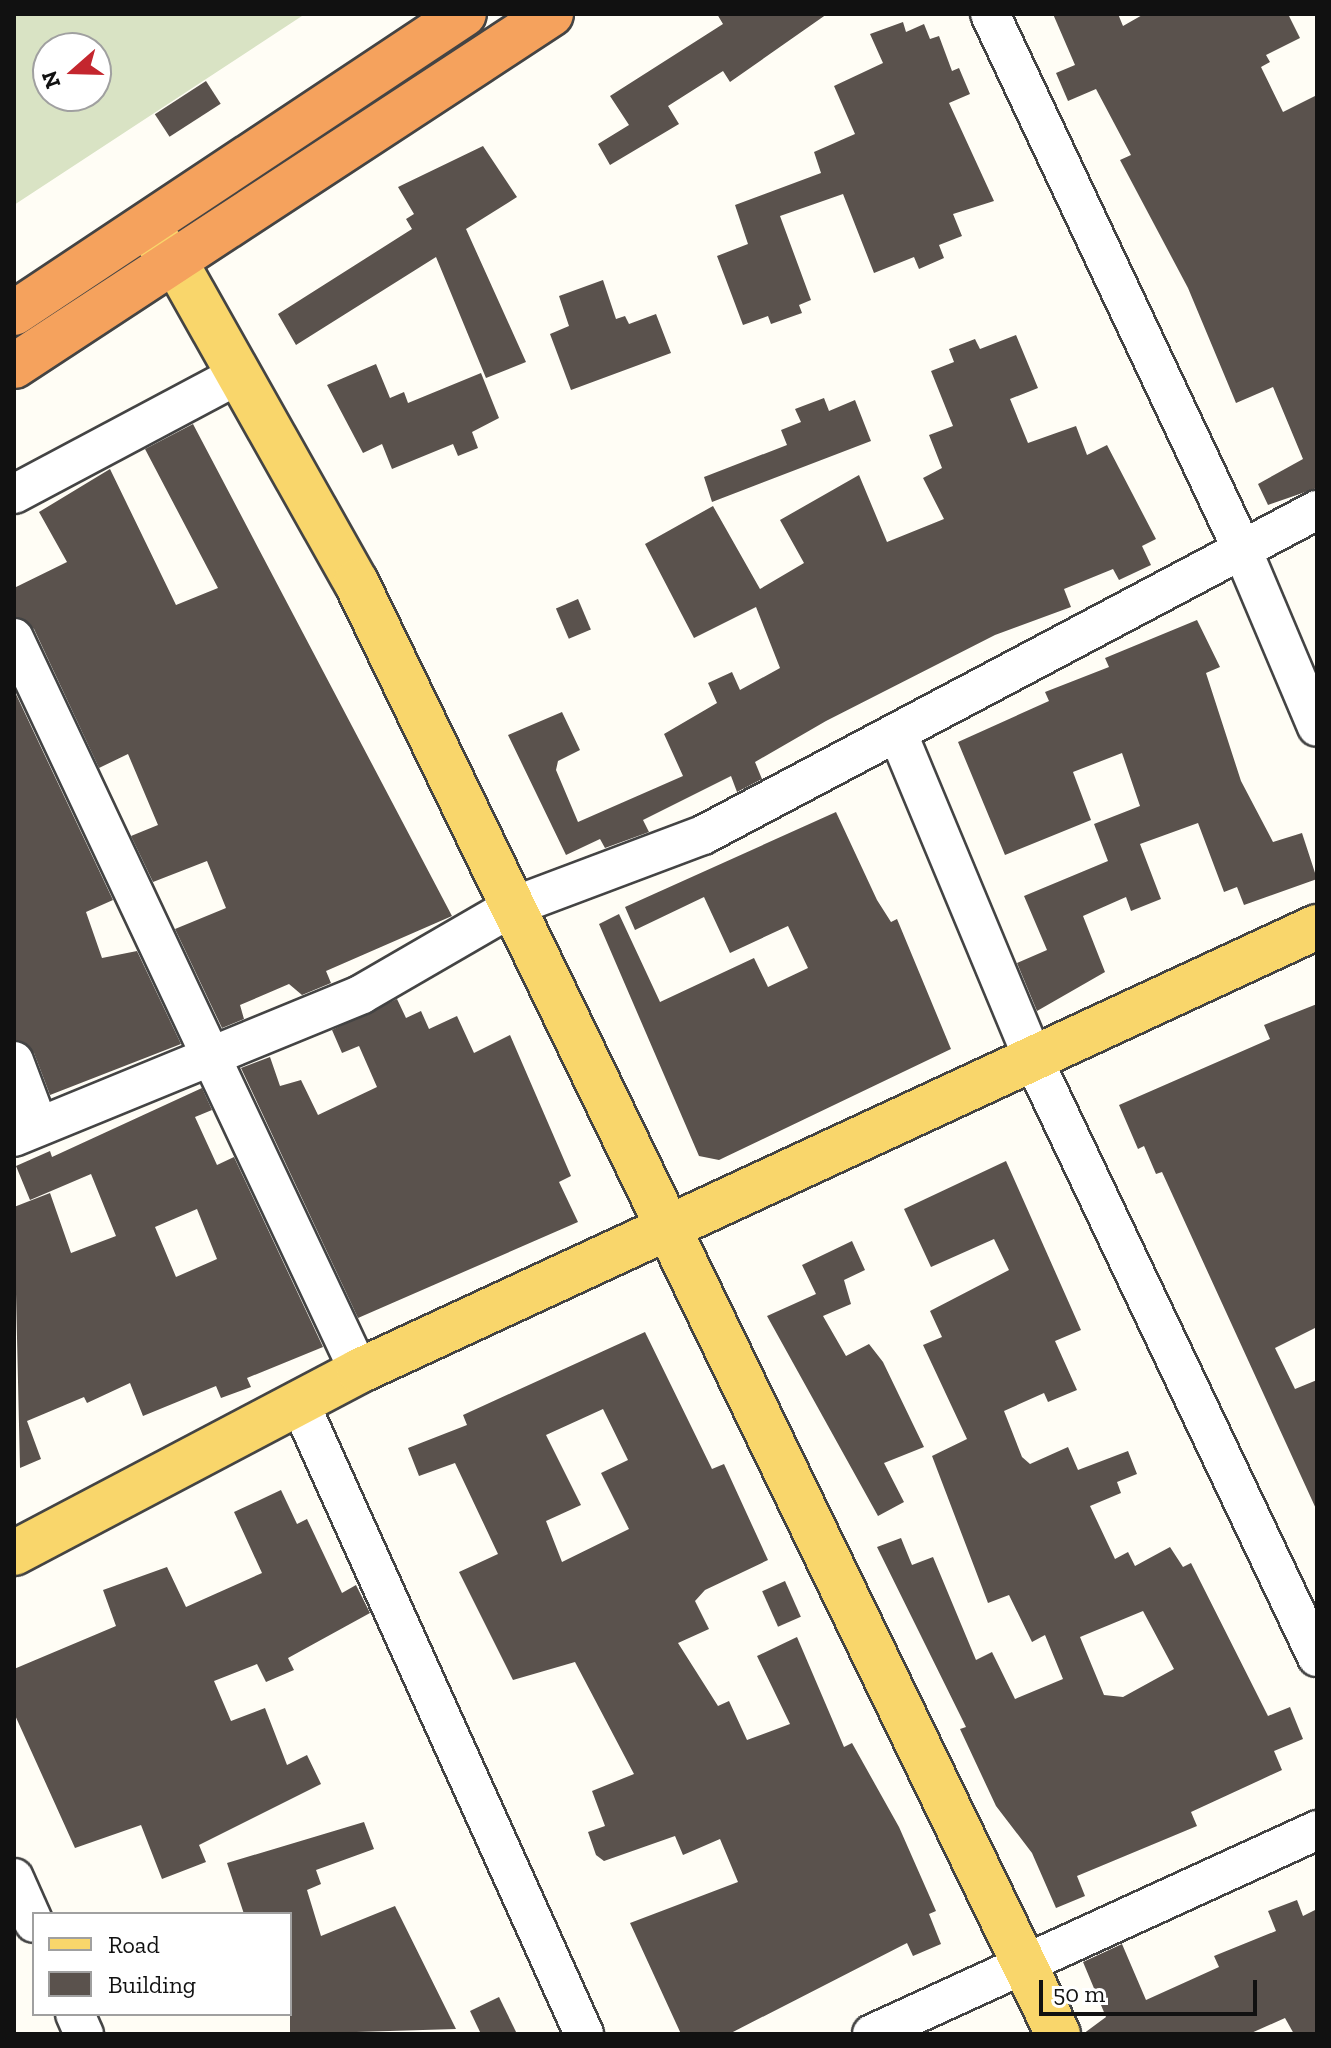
<!DOCTYPE html>
<html>
<head>
<meta charset="utf-8">
<style>
	body { margin:0 }
	#map { position:relative; width:1331px; height:2048px; overflow:hidden; background:#fffdf5; font-family:"Zilla Slab",serif }
	div>[style] { position:absolute }
	.cemetery>* { inset:0; background:#d9e3c4 }
	.building>* { inset:0; background:#5a524d; transform-origin:0 0 }
	.roads { filter:drop-shadow(2px 0 #444) drop-shadow(-2px 0 #444) drop-shadow(0 2px #444) drop-shadow(0 -2px #444) }
	.minor>* { height:38px; margin:-19px; padding:0 19px; transform-origin:19px; border-radius:19px; background:#fff }
	.major>* { height:44px; margin:-22px; padding:0 22px; transform-origin:22px; border-radius:22px; background:#f9d66b }
	.highway>* { height:44px; margin:-22px; padding:0 22px; transform-origin:22px; border-radius:22px; background:#f5a25d }
	span { translate:-50% -50%; white-space:nowrap; text-align:center; line-height:1.15; -webkit-text-stroke:8px #fff; paint-order:stroke }
	.frame { position:absolute; inset:0; border:16px solid #111; pointer-events:none }
	.legend { position:absolute; left:32px; top:1912px; width:260px; height:104px; box-sizing:border-box; background:#fff; border:2px solid #a0a0a0; margin:0; padding:10px 14px; list-style:none; font-size:24px; color:#111 }
	.legend li { display:flex; align-items:center; gap:16px; height:40px }
	.legend b { width:40px; border:2px solid #a0a0a0 }
	.north { position:absolute; left:32px; top:32px; width:80px; height:80px; box-sizing:border-box; background:#fff; border:2px solid #a0a0a0; border-radius:50%; rotate:250deg; font-size:22px; font-weight:700; line-height:32px; text-align:center; color:#111 }
	.north::after { content:''; display:block; margin:auto; width:28px; height:36px; background:#c4262e; clip-path:polygon(50% 0,100% 100%,50% 72%,0 100%) }
	.scale { position:absolute; left:1039px; top:1980px; width:218px; height:36px; box-sizing:border-box; border:4px solid #111; border-top:0; padding-left:10px; font-size:24px; line-height:28px; white-space:nowrap; color:#111; -webkit-text-stroke:6px #fff; paint-order:stroke }
</style>
</head>
<body>
<div id="map">
	<div class="cemetery">
		<i style="clip-path:polygon(evenodd,14px 14px,305px 14px,14px 205px,14px 14px,48px 48px,96px 48px,96px 96px,48px 96px,48px 48px)"></i>
	</div>
	<div class="building">
		<i style="clip-path:polygon(717px 14px,827px 14px,730px 82px,723px 71px,668px 106px,679px 124px,610px 165px,598px 144px,629px 125px,610px 96px,723px 24px)"></i>
		<i style="clip-path:polygon(1053px 14px,1118px 14px,1123px 26px,1144px 14px,1288px 14px,1300px 38px,1266px 55px,1270px 62px,1261px 67px,1283px 112px,1317px 95px,1317px 488px,1268px 505px,1258px 484px,1303px 459px,1273px 387px,1236px 403px,1188px 288px,1120px 160px,1131px 155px,1096px 89px,1068px 101px,1056px 73px,1075px 65px)"></i>
		<i style="clip-path:polygon(903px 22px,906px 32px,924px 24px,930px 39px,939px 36px,952px 71px,959px 68px,970px 94px,949px 103px,994px 201px,953px 214px,962px 236px,939px 245px,944px 258px,919px 269px,914px 257px,874px 273px,843px 194px,780px 216px,811px 300px,799px 305px,802px 313px,771px 324px,768px 316px,743px 325px,717px 256px,748px 244px,735px 205px,821px 173px,814px 152px,855px 134px,834px 86px,883px 63px,870px 34px)"></i>
		<i style="left:206px;top:81px;width:27px;height:61px;rotate:57deg"></i>
		<i style="clip-path:polygon(483px 146px,517px 197px,466px 229px,526px 362px,486px 378px,436px 257px,296px 345px,278px 314px,412px 229px,406px 219px,414px 214px,398px 187px)"></i>
		<i style="clip-path:polygon(603px 280px,616px 319px,625px 316px,629px 324px,656px 314px,671px 353px,571px 390px,550px 334px,569px 326px,559px 296px)"></i>
		<i style="clip-path:polygon(1016px 335px,1038px 388px,1010px 399px,1028px 443px,1076px 426px,1087px 455px,1107px 445px,1156px 539px,1142px 546px,1151px 565px,1119px 580px,1113px 569px,1064px 589px,1071px 607px,995px 635px,826px 721px,755px 762px,762px 779px,737px 792px,731px 776px,643px 820px,649px 832px,605px 848px,600px 839px,566px 855px,508px 735px,562px 712px,580px 750px,558px 761px,556px 770px,578px 822px,683px 776px,664px 734px,717px 703px,708px 683px,732px 672px,740px 690px,780px 668px,756px 607px,694px 638px,645px 544px,713px 506px,760px 589px,804px 563px,780px 520px,859px 475px,887px 542px,944px 519px,923px 478px,942px 468px,929px 435px,953px 426px,931px 371px,954px 362px,949px 349px,975px 339px,980px 349px)"></i>
		<i style="clip-path:polygon(376px 364px,390px 398px,404px 392px,408px 403px,481px 373px,499px 418px,472px 432px,478px 448px,458px 456px,453px 444px,392px 469px,382px 444px,363px 453px,327px 385px)"></i>
		<i style="clip-path:polygon(824px 398px,829px 411px,855px 400px,871px 441px,712px 502px,704px 477px,787px 445px,781px 430px,801px 422px,795px 409px)"></i>
		<i style="clip-path:polygon(193px 424px,452px 916px,326px 971px,331px 983px,302px 995px,289px 984px,240px 1005px,244px 1019px,222px 1028px,175px 929px,226px 908px,207px 861px,153px 882px,131px 836px,158px 825px,128px 754px,99px 768px,34px 629px,14px 616px,14px 588px,67px 562px,39px 512px,110px 469px,176px 605px,218px 588px,145px 449px)"></i>
		<i style="left:578px;top:599px;width:33px;height:24px;rotate:67deg"></i>
		<i style="clip-path:polygon(1197px 620px,1220px 667px,1206px 673px,1241px 781px,1273px 842px,1302px 833px,1317px 879px,1244px 905px,1237px 887px,1224px 892px,1198px 823px,1140px 844px,1161px 899px,1131px 911px,1126px 897px,1083px 916px,1105px 972px,1037px 1011px,1017px 963px,1047px 950px,1024px 896px,1108px 861px,1094px 824px,1140px 806px,1122px 753px,1073px 772px,1091px 820px,1005px 855px,958px 742px,1049px 701px,1045px 692px,1109px 667px,1105px 658px)"></i>
		<i style="clip-path:polygon(14px 690px,113px 900px,86px 912px,102px 958px,137px 951px,181px 1044px,50px 1095px,34px 1053px,14px 1040px)"></i>
		<i style="clip-path:polygon(836px 812px,877px 900px,891px 922px,897px 919px,951px 1049px,719px 1160px,699px 1156px,599px 924px,619px 914px,660px 1002px,754px 958px,768px 987px,808px 968px,788px 926px,730px 953px,704px 897px,635px 930px,625px 907px)"></i>
		<i style="clip-path:polygon(397px 999px,406px 1018px,421px 1011px,429px 1029px,457px 1016px,474px 1053px,510px 1035px,571px 1176px,559px 1182px,578px 1222px,358px 1318px,241px 1068px,270px 1057px,280px 1086px,301px 1080px,318px 1115px,377px 1087px,359px 1046px,342px 1053px,332px 1030px)"></i>
		<i style="clip-path:polygon(1317px 1004px,1317px 1327px,1275px 1348px,1295px 1389px,1317px 1380px,1317px 1511px,1162px 1172px,1156px 1174px,1144px 1146px,1138px 1149px,1119px 1105px,1270px 1039px,1264px 1025px)"></i>
		<i style="clip-path:polygon(evenodd,202px 1088px,212px 1110px,195px 1117px,217px 1165px,234px 1157px,323px 1347px,247px 1378px,251px 1387px,221px 1398px,216px 1386px,143px 1416px,130px 1383px,87px 1403px,84px 1397px,27px 1421px,41px 1459px,20px 1468px,14px 1207px,50px 1193px,71px 1253px,116px 1236px,91px 1174px,30px 1200px,16px 1166px,50px 1151px,52px 1157px,202px 1088px,197px 1209px,217px 1259px,176px 1277px,155px 1227px,197px 1209px)"></i>
		<i style="clip-path:polygon(evenodd,1006px 1161px,1081px 1330px,1055px 1341px,1077px 1390px,1048px 1402px,1044px 1393px,1004px 1411px,1022px 1457px,1030px 1464px,1068px 1447px,1078px 1470px,1128px 1451px,1137px 1474px,1117px 1482px,1121px 1493px,1090px 1506px,1115px 1559px,1128px 1552px,1135px 1566px,1170px 1547px,1183px 1567px,1191px 1563px,1268px 1716px,1290px 1707px,1303px 1739px,1274px 1751px,1282px 1770px,1191px 1812px,1197px 1826px,1077px 1876px,1085px 1896px,1056px 1908px,1032px 1853px,996px 1806px,960px 1729px,966px 1727px,877px 1547px,901px 1538px,912px 1565px,933px 1557px,976px 1660px,992px 1652px,1015px 1699px,1063px 1679px,1045px 1635px,1032px 1642px,1009px 1595px,988px 1603px,932px 1456px,967px 1439px,923px 1345px,942px 1337px,930px 1311px,1009px 1270px,994px 1239px,931px 1267px,904px 1209px,1006px 1161px,1143px 1611px,1174px 1669px,1123px 1697px,1104px 1695px,1080px 1637px,1143px 1611px)"></i>
		<i style="clip-path:polygon(852px 1241px,865px 1270px,844px 1280px,851px 1304px,823px 1316px,846px 1356px,869px 1344px,883px 1362px,924px 1447px,884px 1463px,904px 1502px,878px 1516px,767px 1316px,816px 1294px,802px 1265px)"></i>
		<i style="clip-path:polygon(evenodd,645px 1332px,712px 1469px,724px 1464px,768px 1560px,705px 1590px,695px 1601px,709px 1629px,678px 1643px,718px 1706px,729px 1701px,747px 1740px,790px 1724px,757px 1656px,797px 1637px,844px 1747px,852px 1743px,899px 1827px,936px 1911px,929px 1914px,941px 1944px,913px 1956px,907px 1943px,729px 2034px,681px 2034px,630px 1923px,738px 1882px,720px 1839px,683px 1855px,675px 1836px,604px 1861px,596px 1855px,588px 1832px,605px 1826px,592px 1791px,634px 1774px,575px 1662px,513px 1680px,459px 1572px,498px 1554px,455px 1463px,419px 1476px,408px 1448px,467px 1425px,463px 1415px,645px 1332px,603px 1409px,628px 1460px,601px 1473px,629px 1529px,562px 1562px,546px 1521px,581px 1505px,546px 1435px,603px 1409px)"></i>
		<i style="clip-path:polygon(281px 1490px,297px 1524px,307px 1519px,342px 1593px,356px 1585px,370px 1613px,288px 1658px,294px 1670px,266px 1682px,257px 1664px,214px 1681px,231px 1721px,265px 1708px,287px 1765px,307px 1755px,321px 1784px,199px 1845px,206px 1862px,162px 1879px,141px 1825px,75px 1848px,14px 1713px,14px 1669px,116px 1626px,103px 1590px,167px 1567px,186px 1607px,262px 1573px,234px 1512px)"></i>
		<i style="left:785px;top:1581px;width:39px;height:25px;rotate:66deg"></i>
		<i style="clip-path:polygon(364px 1822px,374px 1849px,316px 1870px,321px 1884px,307px 1890px,321px 1936px,395px 1906px,456px 2029px,290px 2034px,290px 1914px,244px 1914px,227px 1863px)"></i>
		<i style="clip-path:polygon(1297px 1900px,1303px 1916px,1317px 1909px,1317px 2034px,1294px 2034px,1285px 2018px,1249px 2034px,1083px 2034px,1106px 2017px,1083px 1962px,1122px 1944px,1146px 2000px,1219px 1967px,1214px 1956px,1276px 1931px,1268px 1911px)"></i>
		<i style="clip-path:polygon(499px 1997px,517px 2034px,481px 2034px,470px 2011px)"></i>
	</div>
	<div class="roads">
		<div class="minor">
			<i style="left:990px;top:14px;width:589px;rotate:64.78deg"></i>
			<i style="left:1241px;top:547px;width:195px;rotate:67.1deg"></i>
			<i style="left:14px;top:494px;width:256px;rotate:-28deg"></i>
			<i style="left:14px;top:638px;width:810px;rotate:64.8deg"></i>
			<i style="left:898px;top:734px;width:352px;rotate:67.4deg"></i>
			<i style="left:1033px;top:1059px;width:662px;rotate:64.6deg"></i>
			<i style="left:14px;top:1061px;width:68px;rotate:69.4deg"></i>
			<i style="left:14px;top:1137px;width:376px;rotate:-22.3deg"></i>
			<i style="left:362px;top:994px;width:176px;rotate:-30.1deg"></i>
			<i style="left:514px;top:906px;width:202px;rotate:-20.6deg"></i>
			<i style="left:703px;top:835px;width:695px;rotate:-27.89deg"></i>
			<i style="left:300px;top:1404px;width:691px;rotate:65.73deg"></i>
			<i style="left:14px;top:1878px;width:49px;rotate:66deg"></i>
			<i style="left:75px;top:2014px;width:22px;rotate:66deg"></i>
			<i style="left:872px;top:2034px;width:490px;rotate:-24.6deg"></i>
		</div>
		<div class="major">
			<i style="left:147px;top:229px;width:45px;rotate:49.5deg"></i>
			<i style="left:176px;top:263px;width:366px;rotate:60.6deg"></i>
			<i style="left:356px;top:582px;width:1613px;rotate:64.2deg"></i>
			<i style="left:14px;top:1553px;width:390px;rotate:-27.8deg"></i>
			<i style="left:359px;top:1371px;width:1056px;rotate:-24.87deg"></i>
		</div>
		<div class="highway">
			<i style="left:14px;top:313px;width:540px;rotate:-33.6deg"></i>
			<i style="left:14px;top:366px;width:642px;rotate:-33.24deg"></i>
		</div>
	</div>
	<div class="frame"></div>
	<ul class="legend">
	<li><b style="height:10px;background:#f9d66b"></b>Road</li>
	<li><b style="height:22px;background:#5a524d"></b>Building</li>
	</ul>
	<div class="north">N</div>
	<div class="scale">50 m</div>
</div>
</body>
</html>
